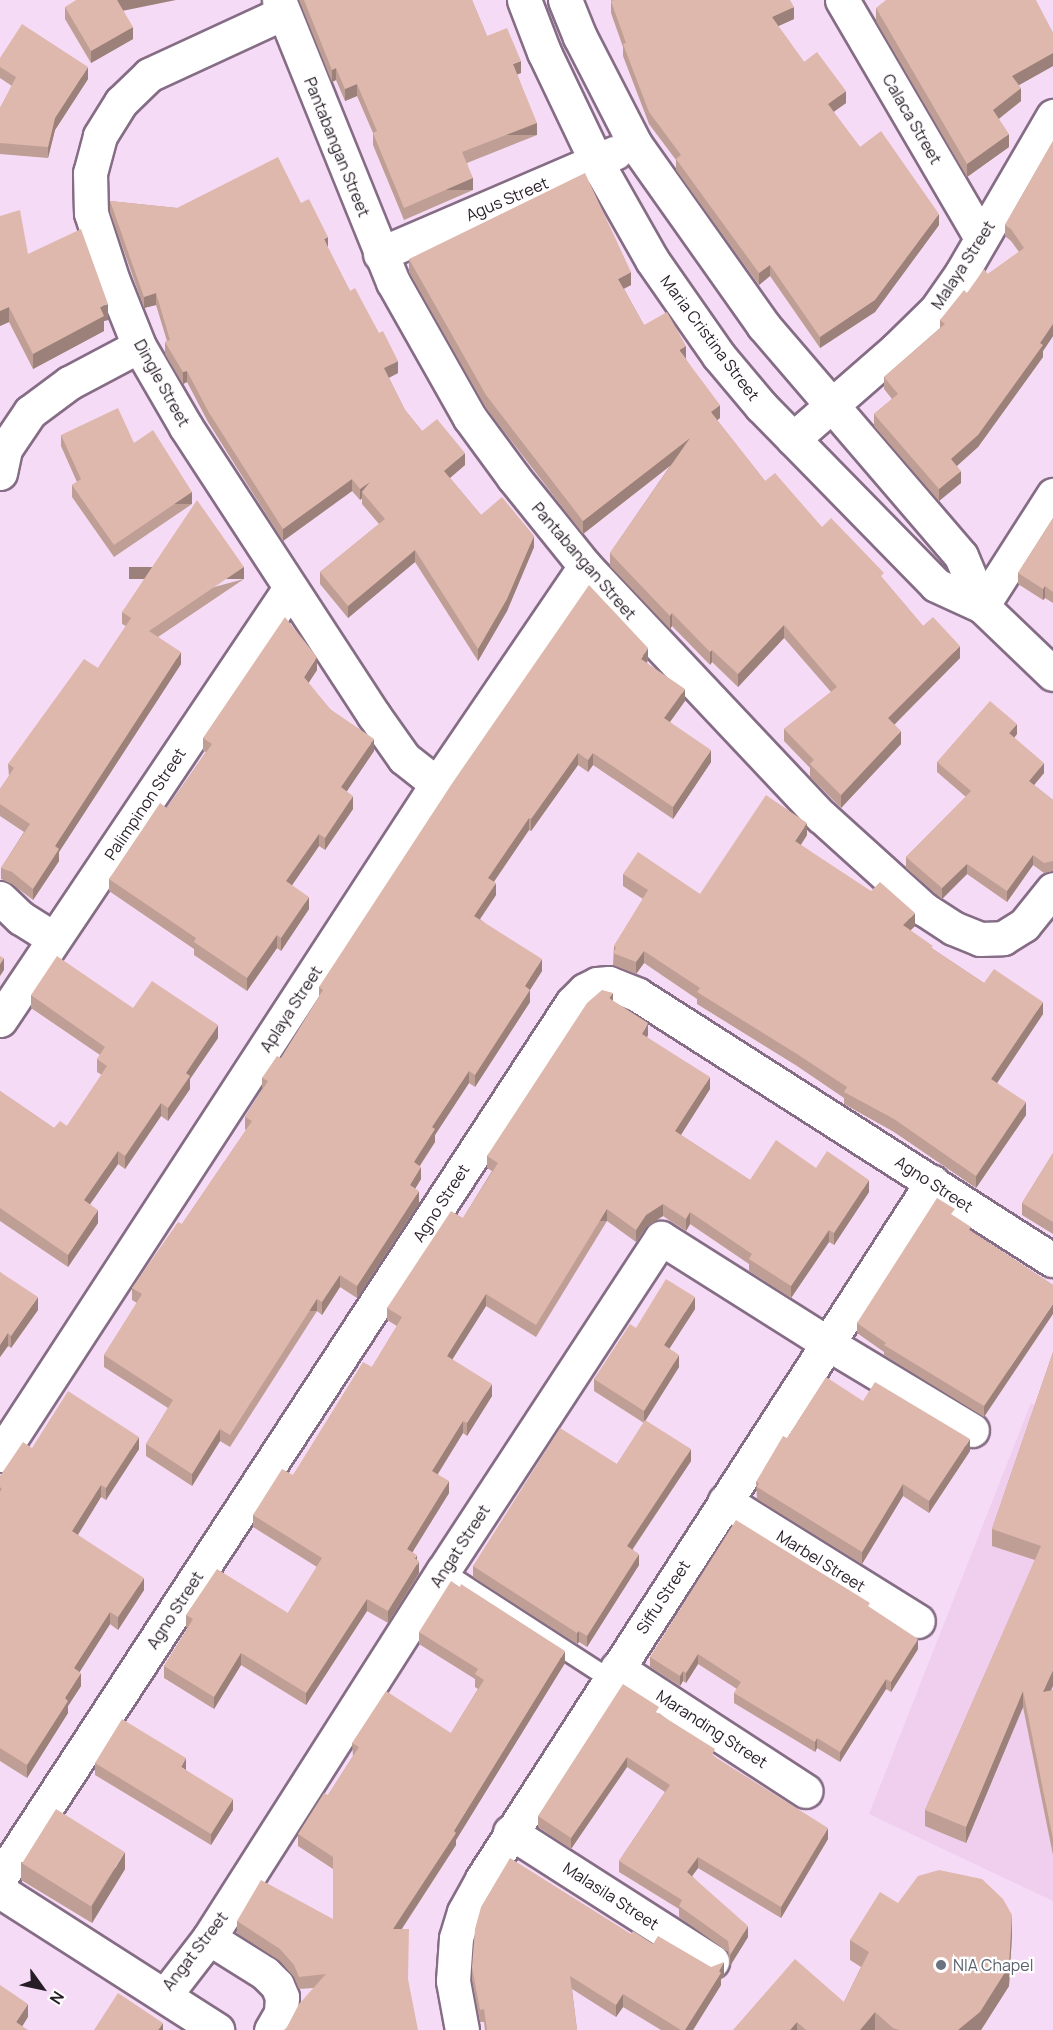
<!DOCTYPE html>
<html>
<head>
<meta charset="utf-8">
<style>
	body { margin:0 }
	#map { position:relative; width:1053px; height:2030px; overflow:hidden; background:#f6dbf6; font-family:Manrope,sans-serif }
	div>[style] { position:absolute }
	.built>* { inset:0; background:#efceee }
	.roads { filter:drop-shadow(2px 0 #856d85) drop-shadow(-2px 0 #856d85) drop-shadow(0 2px #856d85) drop-shadow(0 -2px #856d85) }
	.service>* { height:18px; margin:-9px; padding:0 9px; transform-origin:9px; border-radius:9px; background:#fff }
	.minor>* { height:33px; margin:-16.5px; padding:0 16.5px; transform-origin:16.5px; border-radius:16.5px; background:#fff }
	.wall>* { inset:0; background:#bf9e95 }
	.shaded-wall>* { inset:0; background:#9b8179; transform-origin:0 0 }
	.building>* { inset:0; background:#deb8ad; transform-origin:0 0 }
	.dots>* { width:16px; height:16px; translate:-50% -50%; box-sizing:border-box; border:3px solid #fff; border-radius:50% }
	span { translate:-50% -50%; white-space:nowrap; text-align:center; line-height:1.15; -webkit-text-stroke:4.5px #fff; paint-order:stroke }
	.street-label { font-size:16px; color:#271d27 }
	.worship-label { font-size:16px; color:#5b616d }
	.left { translate:0 -50%; text-align:left }
	.north { position:absolute; left:12px; top:1958px; width:60px; height:60px; -webkit-text-stroke:4px #fff; paint-order:stroke; rotate:123deg; font-size:16px; font-weight:700; line-height:24px; text-align:center; color:#271d27 }
	.north::after { content:''; display:block; margin:auto; width:21px; height:27px; background:#271d27; clip-path:polygon(50% 0,100% 100%,50% 72%,0 100%) }
</style>
</head>
<body>
<div id="map">
	<div class="built">
		<i style="clip-path:polygon(1031px 1403px,1053px 1416px,1053px 1901px,869px 1814px)"></i>
	</div>
	<div class="roads">
		<div class="service">
			<i style="left:443px;top:1571px;width:199px;rotate:32.9deg"></i>
		</div>
		<div class="minor">
			<i style="left:279px;top:0;width:304px;rotate:68deg"></i>
			<i style="left:393px;top:282px;width:156px;rotate:60.5deg"></i>
			<i style="left:470px;top:418px;width:74px;rotate:53.7deg"></i>
			<i style="left:514px;top:478px;width:113px;rotate:51.1deg"></i>
			<i style="left:585px;top:566px;width:344px;rotate:46.7deg"></i>
			<i style="left:821px;top:816px;width:139px;rotate:42.1deg"></i>
			<i style="left:924px;top:909px;width:35px;rotate:33deg"></i>
			<i style="left:953px;top:928px;width:29px;rotate:22deg"></i>
			<i style="left:980px;top:939px;width:23px;rotate:-2deg"></i>
			<i style="left:1003px;top:938px;width:25px;rotate:-32deg"></i>
			<i style="left:1024px;top:925px;width:46px;rotate:-51.1deg"></i>
			<i style="left:524px;top:0;width:56px;rotate:69deg"></i>
			<i style="left:544px;top:52px;width:121px;rotate:64.5deg"></i>
			<i style="left:596px;top:161px;width:114px;rotate:60.5deg"></i>
			<i style="left:652px;top:260px;width:117px;rotate:55.1deg"></i>
			<i style="left:719px;top:356px;width:65px;rotate:50deg"></i>
			<i style="left:761px;top:406px;width:250px;rotate:45.6deg"></i>
			<i style="left:936px;top:585px;width:51px;rotate:24.5deg"></i>
			<i style="left:982px;top:606px;width:98px;rotate:43.8deg"></i>
			<i style="left:565px;top:0;width:40px;rotate:68deg"></i>
			<i style="left:580px;top:37px;width:120px;rotate:62.8deg"></i>
			<i style="left:635px;top:144px;width:222px;rotate:54.7deg"></i>
			<i style="left:763px;top:325px;width:304px;rotate:49.4deg"></i>
			<i style="left:961px;top:556px;width:54px;rotate:67.2deg"></i>
			<i style="left:842px;top:0;width:276px;rotate:59.7deg"></i>
			<i style="left:283px;top:13px;width:148px;rotate:155.2deg"></i>
			<i style="left:149px;top:75px;width:39px;rotate:136deg"></i>
			<i style="left:121px;top:102px;width:40px;rotate:122deg"></i>
			<i style="left:100px;top:136px;width:38px;rotate:105deg"></i>
			<i style="left:90px;top:173px;width:40px;rotate:88.6deg"></i>
			<i style="left:91px;top:213px;width:71px;rotate:72.1deg"></i>
			<i style="left:113px;top:281px;width:70px;rotate:68.2deg"></i>
			<i style="left:139px;top:346px;width:94px;rotate:59.9deg"></i>
			<i style="left:186px;top:427px;width:343px;rotate:56.9deg"></i>
			<i style="left:373px;top:714px;width:54px;rotate:54.8deg"></i>
			<i style="left:404px;top:758px;width:42px;rotate:38.2deg"></i>
			<i style="left:380px;top:254px;width:256px;rotate:-23.3deg"></i>
			<i style="left:793px;top:439px;width:137px;rotate:-41.1deg"></i>
			<i style="left:896px;top:349px;width:56px;rotate:-44.3deg"></i>
			<i style="left:936px;top:310px;width:44px;rotate:-55.2deg"></i>
			<i style="left:961px;top:274px;width:183px;rotate:-59.8deg"></i>
			<i style="left:0;top:473px;width:25px;rotate:-78deg"></i>
			<i style="left:5px;top:449px;width:45px;rotate:-56deg"></i>
			<i style="left:30px;top:412px;width:49px;rotate:-36.6deg"></i>
			<i style="left:69px;top:383px;width:79px;rotate:-27.9deg"></i>
			<i style="left:982px;top:606px;width:132px;rotate:-57.4deg"></i>
			<i style="left:0;top:898px;width:29px;rotate:44deg"></i>
			<i style="left:21px;top:918px;width:38px;rotate:32deg"></i>
			<i style="left:0;top:1020px;width:520px;rotate:-56.13deg"></i>
			<i style="left:0;top:1455px;width:801px;rotate:-56.93deg"></i>
			<i style="left:437px;top:784px;width:263px;rotate:-55.8deg"></i>
			<i style="left:725px;top:1501px;width:227px;rotate:31.9deg"></i>
			<i style="left:617px;top:1668px;width:225px;rotate:33.1deg"></i>
			<i style="left:510px;top:1832px;width:240px;rotate:32.6deg"></i>
			<i style="left:0;top:1878px;width:1045px;rotate:-56.83deg"></i>
			<i style="left:572px;top:1003px;width:18px;rotate:-45deg"></i>
			<i style="left:585px;top:990px;width:13px;rotate:-27deg"></i>
			<i style="left:597px;top:984px;width:12px;rotate:-5deg"></i>
			<i style="left:609px;top:983px;width:31px;rotate:22deg"></i>
			<i style="left:638px;top:995px;width:492px;rotate:32.6deg"></i>
			<i style="left:0;top:1891px;width:258px;rotate:32.6deg"></i>
			<i style="left:209px;top:1938px;width:66px;rotate:32deg"></i>
			<i style="left:265px;top:1973px;width:17px;rotate:45deg"></i>
			<i style="left:277px;top:1985px;width:13px;rotate:67deg"></i>
			<i style="left:282px;top:1997px;width:16px;rotate:94deg"></i>
			<i style="left:281px;top:2013px;width:20px;rotate:120deg"></i>
			<i style="left:165px;top:1995px;width:72px;rotate:-52.3deg"></i>
			<i style="left:209px;top:1938px;width:435px;rotate:-57.5deg"></i>
			<i style="left:443px;top:1571px;width:398px;rotate:-56.8deg"></i>
			<i style="left:661px;top:1238px;width:196px;rotate:32.3deg"></i>
			<i style="left:827px;top:1343px;width:169px;rotate:31deg"></i>
			<i style="left:462px;top:2030px;width:50px;rotate:-100.4deg"></i>
			<i style="left:453px;top:1981px;width:43px;rotate:-86deg"></i>
			<i style="left:456px;top:1938px;width:27px;rotate:-73deg"></i>
			<i style="left:464px;top:1912px;width:38px;rotate:-61deg"></i>
			<i style="left:482px;top:1879px;width:830px;rotate:-57.15deg"></i>
		</div>
	</div>
	<div class="wall">
		<i style="clip-path:polygon(299px 0,472px 0,487px 36px,521px 73px,517px 74px,537px 135px,467px 163px,473px 190px,404px 220px,373px 145px,373px 133px,357px 96px,345px 101px,336px 80px,332px 82px)"></i>
		<i style="clip-path:polygon(611px 0,790px 0,794px 19px,778px 26px,804px 62px,846px 103px,833px 112px,860px 147px,939px 225px,875px 312px,820px 348px,770px 276px,759px 285px,676px 170px,676px 160px,649px 124px,623px 56px,623px 47px,611px 13px)"></i>
		<i style="clip-path:polygon(1037px 4px,1053px 33px,1053px 66px,1019px 85px,1021px 101px,999px 119px,1009px 147px,967px 177px,876px 21px,876px 8px)"></i>
		<i style="clip-path:polygon(65px 7px,123px 11px,133px 39px,91px 63px,65px 19px)"></i>
		<i style="clip-path:polygon(0 58px,88px 79px,55px 130px,48px 158px,0 154px,0 108px,12px 86px,0 78px)"></i>
		<i style="clip-path:polygon(1053px 141px,1053px 336px,1043px 351px,1043px 357px,978px 447px,957px 466px,961px 483px,939px 501px,874px 426px,874px 414px,892px 399px,884px 389px,884px 377px,940px 328px,940px 320px,967px 293px,988px 274px,1019px 252px,1011px 241px,1005px 236px,1005px 225px)"></i>
		<i style="clip-path:polygon(110px 201px,177px 208px,301px 203px,328px 249px,350px 291px,398px 373px,389px 378px,405px 410px,422px 431px,465px 465px,450px 478px,481px 515px,534px 547px,507px 611px,478px 661px,415px 562px,348px 618px,320px 584px,320px 572px,379px 524px,362px 504px,362px 498px,360px 500px,352px 491px,283px 541px,208px 422px,187px 382px,183px 384px,165px 354px,165px 342px,167px 341px,156px 305px,144px 308px,110px 212px)"></i>
		<i style="clip-path:polygon(0 216px,28px 254px,108px 320px,104px 321px,104px 331px,33px 369px,9px 322px,0 326px)"></i>
		<i style="clip-path:polygon(409px 259px,631px 285px,624px 289px,644px 325px,686px 359px,720px 418px,717px 420px,765px 481px,822px 527px,884px 580px,923px 626px,960px 658px,894px 725px,901px 744px,841px 808px,810px 777px,810px 768px,784px 741px,784px 729px,831px 692px,784px 638px,738px 687px,712px 662px,710px 665px,672px 626px,670px 629px,610px 566px,610px 553px,670px 466px,583px 534px,486px 408px,409px 272px)"></i>
		<i style="clip-path:polygon(61px 435px,134px 443px,192px 504px,114px 557px,72px 497px,72px 485px,77px 482px,61px 446px)"></i>
		<i style="clip-path:polygon(1053px 518px,1053px 603px,1045px 598px,1043px 600px,1018px 584px,1018px 573px)"></i>
		<i style="clip-path:polygon(244px 579px,158px 637px,181px 664px,59px 852px,59px 861px,33px 900px,12px 884px,1px 879px,1px 868px,24px 832px,0 816px,0 789px,9px 776px,8px 764px,98px 668px,126px 626px,122px 624px,122px 612px)"></i>
		<i style="clip-path:polygon(648px 660px,647px 663px,685px 701px,670px 722px,711px 762px,673px 819px,593px 765px,588px 772px,578px 765px,531px 831px,529px 830px,494px 882px,496px 895px,480px 919px,542px 971px,530px 990px,530px 1002px,475px 1087px,469px 1083px,435px 1135px,435px 1142px,420px 1166px,421px 1179px,415px 1189px,419px 1203px,357px 1298px,340px 1287px,322px 1315px,317px 1311px,230px 1447px,220px 1441px,192px 1486px,146px 1456px,146px 1444px,168px 1408px,104px 1367px,104px 1355px,137px 1303px,132px 1300px,132px 1288px,182px 1224px,246px 1130px,245px 1129px,245px 1117px,262px 1090px,262px 1078px,281px 1058px,319px 997px,319px 987px)"></i>
		<i style="clip-path:polygon(317px 670px,308px 683px,330px 709px,374px 751px,346px 792px,353px 809px,325px 850px,319px 846px,292px 885px,309px 909px,281px 951px,277px 948px,247px 991px,194px 955px,194px 949px,109px 891px,109px 879px,167px 808px,206px 752px,203px 751px,203px 738px)"></i>
		<i style="clip-path:polygon(1017px 734px,1014px 738px,1044px 773px,1034px 785px,1053px 800px,1053px 871px,1044px 873px,1033px 865px,1007px 902px,967px 874px,942px 899px,906px 868px,906px 857px,966px 797px,937px 772px,937px 762px)"></i>
		<i style="clip-path:polygon(807px 835px,801px 845px,915px 926px,910px 930px,933px 949px,984px 983px,1043px 1014px,997px 1083px,1026px 1115px,976px 1188px,894px 1132px,844px 1104px,844px 1098px,797px 1066px,697px 1004px,697px 999px,644px 963px,636px 974px,613px 965px,614px 946px,643px 899px,623px 886px,623px 874px,700px 894px)"></i>
		<i style="clip-path:polygon(31px 995px,133px 1008px,218px 1038px,190px 1079px,190px 1089px,168px 1121px,161px 1116px,125px 1169px,118px 1164px,90px 1204px,98px 1223px,68px 1267px,0 1221px,0 1091px,54px 1128px,67px 1126px,102px 1075px,97px 1072px,97px 1059px,100px 1055px,31px 1008px)"></i>
		<i style="clip-path:polygon(613px 1001px,648px 1035px,647px 1037px,710px 1089px,681px 1135px,750px 1180px,816px 1168px,869px 1192px,834px 1245px,829px 1242px,791px 1298px,749px 1271px,749px 1264px,690px 1224px,686px 1231px,663px 1216px,646px 1227px,636px 1242px,607px 1221px,536px 1337px,486px 1306px,452px 1359px,492px 1396px,467px 1436px,463px 1433px,438px 1474px,449px 1493px,412px 1552px,417px 1560px,419px 1573px,388px 1623px,367px 1611px,306px 1705px,241px 1665px,214px 1709px,164px 1678px,164px 1666px,188px 1628px,186px 1627px,186px 1615px,288px 1613px,317px 1567px,253px 1527px,253px 1515px,293px 1475px,372px 1367px,397px 1326px,387px 1320px,387px 1308px,463px 1218px,492px 1171px,487px 1168px,487px 1156px)"></i>
		<i style="clip-path:polygon(1053px 1153px,1053px 1234px,1022px 1215px,1022px 1203px)"></i>
		<i style="clip-path:polygon(955px 1217px,971px 1231px,1053px 1285px,984px 1417px,884px 1355px,884px 1352px,857px 1333px,857px 1323px)"></i>
		<i style="clip-path:polygon(0 1272px,38px 1310px,11px 1348px,8px 1346px,0 1357px)"></i>
		<i style="clip-path:polygon(695px 1309px,669px 1349px,679px 1367px,645px 1420px,691px 1461px,633px 1549px,639px 1565px,587px 1647px,579px 1642px,577px 1644px,473px 1577px,473px 1566px,617px 1464px,644px 1423px,594px 1391px,594px 1379px,636px 1328px)"></i>
		<i style="clip-path:polygon(1053px 1352px,1051px 1690px,1053px 1690px,1053px 1855px,1023px 1707px,966px 1843px,925px 1826px,925px 1810px,1035px 1560px,992px 1546px,992px 1529px)"></i>
		<i style="clip-path:polygon(863px 1401px,970px 1451px,929px 1513px,903px 1496px,862px 1564px,757px 1499px,756px 1482px,787px 1438px)"></i>
		<i style="clip-path:polygon(32px 1448px,139px 1449px,106px 1500px,101px 1497px,78px 1535px,144px 1590px,118px 1630px,110px 1624px,79px 1672px,81px 1686px,68px 1706px,68px 1713px,27px 1778px,0 1761px,0 1476px)"></i>
		<i style="clip-path:polygon(870px 1608px,918px 1649px,891px 1692px,886px 1689px,840px 1762px,817px 1748px,815px 1752px,734px 1703px,734px 1693px,737px 1689px,698px 1664px,686px 1683px,683px 1681px,680px 1686px,650px 1667px,650px 1657px)"></i>
		<i style="clip-path:polygon(419px 1632px,565px 1663px,456px 1840px,456px 1845px,402px 1929px,408px 1979px,287px 2027px,314px 1988px,299px 1989px,294px 1977px,280px 1961px,237px 1933px,237px 1921px,333px 1919px,333px 1869px,298px 1846px,298px 1834px,328px 1795px,353px 1756px,352px 1743px,451px 1733px,478px 1689px,475px 1687px,475px 1679px,419px 1644px)"></i>
		<i style="clip-path:polygon(659px 1713px,715px 1757px,828px 1839px,781px 1918px,698px 1868px,692px 1876px,748px 1937px,730px 1966px,728px 1952px,679px 1917px,679px 1909px,619px 1872px,619px 1861px,665px 1792px,627px 1767px,571px 1849px,538px 1827px,538px 1816px)"></i>
		<i style="clip-path:polygon(95px 1763px,186px 1770px,233px 1810px,211px 1845px,95px 1775px)"></i>
		<i style="clip-path:polygon(21px 1862px,125px 1869px,92px 1923px,21px 1880px)"></i>
		<i style="clip-path:polygon(898px 1903px,1012px 1935px,1009px 1986px,981px 2030px,733px 2030px,844px 2002px,861px 1967px,850px 1960px,850px 1940px)"></i>
		<i style="clip-path:polygon(631px 1934px,724px 1975px,721px 1979px,721px 1985px,693px 2030px,661px 2030px,623px 2007px,616px 2017px,572px 1989px,577px 2030px,485px 2030px,484px 2022px,480px 2022px,472px 1980px,472px 1967px)"></i>
	</div>
	<div class="shaded-wall">
		<i style="clip-path:polygon(117px 0,176px 0,117px 12px)"></i>
		<i style="clip-path:polygon(794px 7px,794px 19px,772px 29px,772px 17px)"></i>
		<i style="clip-path:polygon(133px 27px,133px 39px,91px 63px,91px 51px)"></i>
		<i style="clip-path:polygon(1053px 53px,1053px 66px,1012px 89px,1012px 76px)"></i>
		<i style="clip-path:polygon(521px 61px,521px 73px,513px 76px,513px 64px)"></i>
		<i style="clip-path:polygon(88px 67px,88px 79px,55px 130px,48px 158px,48px 147px,55px 118px)"></i>
		<i style="clip-path:polygon(336px 68px,336px 80px,332px 82px,332px 70px)"></i>
		<i style="clip-path:polygon(357px 84px,357px 96px,345px 101px,345px 89px)"></i>
		<i style="clip-path:polygon(1021px 88px,1021px 101px,993px 123px,993px 110px)"></i>
		<i style="clip-path:polygon(846px 91px,846px 103px,828px 116px,828px 104px)"></i>
		<i style="left:537px;top:123px;width:12px;height:80px;rotate:90deg"></i>
		<i style="clip-path:polygon(1009px 134px,1009px 147px,967px 177px,967px 164px)"></i>
		<i style="left:473px;top:178px;width:12px;height:75px;rotate:90deg"></i>
		<i style="clip-path:polygon(939px 214px,939px 225px,875px 312px,820px 348px,820px 337px)"></i>
		<i style="clip-path:polygon(328px 237px,328px 249px,324px 239px)"></i>
		<i style="clip-path:polygon(770px 265px,770px 276px,759px 285px,759px 273px)"></i>
		<i style="clip-path:polygon(631px 272px,631px 285px,618px 291px,618px 279px)"></i>
		<i style="clip-path:polygon(156px 293px,156px 305px,144px 308px,144px 297px)"></i>
		<i style="clip-path:polygon(108px 304px,108px 320px,104px 321px,104px 331px,33px 369px,33px 354px,100px 307px)"></i>
		<i style="clip-path:polygon(9px 307px,9px 322px,0 326px,0 311px)"></i>
		<i style="clip-path:polygon(1053px 324px,1053px 336px,1043px 351px,1043px 357px,978px 447px,951px 471px,951px 459px,1040px 343px)"></i>
		<i style="clip-path:polygon(686px 346px,686px 359px,679px 350px)"></i>
		<i style="clip-path:polygon(398px 361px,398px 373px,384px 380px,384px 368px)"></i>
		<i style="clip-path:polygon(187px 371px,187px 382px,183px 384px,183px 372px)"></i>
		<i style="clip-path:polygon(720px 405px,720px 418px,711px 425px,711px 412px)"></i>
		<i style="clip-path:polygon(690px 438px,690px 450px,583px 534px,583px 521px)"></i>
		<i style="clip-path:polygon(465px 453px,465px 465px,444px 483px,444px 471px)"></i>
		<i style="clip-path:polygon(961px 471px,961px 483px,939px 501px,939px 489px)"></i>
		<i style="clip-path:polygon(352px 479px,352px 491px,283px 541px,283px 529px)"></i>
		<i style="clip-path:polygon(370px 482px,362px 492px,362px 498px,360px 500px,360px 489px)"></i>
		<i style="left:192px;top:492px;width:12px;height:94px;rotate:90deg"></i>
		<i style="clip-path:polygon(534px 536px,534px 547px,507px 611px,478px 661px,478px 649px)"></i>
		<i style="clip-path:polygon(415px 550px,415px 562px,348px 618px,348px 606px)"></i>
		<i style="left:244px;top:567px;width:12px;height:115px;rotate:90deg"></i>
		<i style="clip-path:polygon(1045px 586px,1045px 598px,1043px 600px,1043px 589px)"></i>
		<i style="clip-path:polygon(672px 613px,672px 626px,670px 629px,670px 616px)"></i>
		<i style="clip-path:polygon(784px 625px,784px 638px,738px 687px,738px 674px)"></i>
		<i style="clip-path:polygon(960px 646px,960px 658px,888px 731px,888px 718px)"></i>
		<i style="clip-path:polygon(648px 648px,648px 660px,641px 671px,641px 659px)"></i>
		<i style="clip-path:polygon(712px 650px,712px 662px,710px 665px,710px 652px)"></i>
		<i style="clip-path:polygon(181px 652px,181px 664px,59px 852px,59px 861px,33px 900px,33px 889px,55px 846px)"></i>
		<i style="clip-path:polygon(317px 657px,317px 670px,304px 690px,304px 677px)"></i>
		<i style="clip-path:polygon(685px 689px,685px 701px,664px 730px,664px 718px)"></i>
		<i style="clip-path:polygon(1017px 724px,1017px 734px,1009px 744px,1009px 733px)"></i>
		<i style="clip-path:polygon(901px 731px,901px 744px,841px 808px,841px 795px)"></i>
		<i style="clip-path:polygon(374px 739px,374px 751px,341px 800px,341px 787px)"></i>
		<i style="clip-path:polygon(711px 750px,711px 762px,673px 819px,673px 807px)"></i>
		<i style="clip-path:polygon(578px 753px,578px 765px,531px 831px,531px 819px)"></i>
		<i style="clip-path:polygon(593px 753px,593px 765px,588px 772px,588px 760px)"></i>
		<i style="clip-path:polygon(1044px 763px,1044px 773px,1029px 791px,1029px 781px)"></i>
		<i style="clip-path:polygon(353px 796px,353px 809px,325px 850px,325px 838px)"></i>
		<i style="clip-path:polygon(529px 818px,529px 830px,488px 890px,488px 878px)"></i>
		<i style="clip-path:polygon(807px 823px,807px 835px,795px 853px,795px 841px)"></i>
		<i style="clip-path:polygon(319px 834px,319px 846px,286px 894px,286px 881px)"></i>
		<i style="clip-path:polygon(1033px 855px,1033px 865px,1007px 902px,1007px 891px)"></i>
		<i style="clip-path:polygon(967px 864px,967px 874px,942px 899px,942px 888px)"></i>
		<i style="clip-path:polygon(496px 883px,496px 895px,474px 928px,474px 916px)"></i>
		<i style="clip-path:polygon(309px 897px,309px 909px,281px 951px,281px 938px)"></i>
		<i style="clip-path:polygon(915px 913px,915px 926px,903px 938px,903px 925px)"></i>
		<i style="clip-path:polygon(277px 935px,277px 948px,247px 991px,247px 978px)"></i>
		<i style="clip-path:polygon(644px 951px,644px 963px,636px 974px,636px 962px)"></i>
		<i style="clip-path:polygon(4px 958px,4px 970px,0 976px,0 964px)"></i>
		<i style="clip-path:polygon(542px 959px,542px 971px,526px 996px,530px 990px,530px 1002px,475px 1087px,475px 1075px,525px 986px)"></i>
		<i style="clip-path:polygon(613px 993px,613px 1005px,609px 998px)"></i>
		<i style="clip-path:polygon(1043px 1002px,1043px 1014px,991px 1092px,991px 1079px)"></i>
		<i style="clip-path:polygon(648px 1023px,648px 1035px,642px 1046px,642px 1034px)"></i>
		<i style="clip-path:polygon(218px 1025px,218px 1038px,190px 1079px,190px 1089px,168px 1121px,168px 1108px,186px 1073px)"></i>
		<i style="clip-path:polygon(469px 1071px,469px 1083px,435px 1135px,435px 1142px,414px 1174px,414px 1162px,432px 1127px)"></i>
		<i style="clip-path:polygon(710px 1077px,710px 1089px,675px 1144px,675px 1131px)"></i>
		<i style="clip-path:polygon(1026px 1102px,1026px 1115px,976px 1188px,976px 1176px)"></i>
		<i style="clip-path:polygon(161px 1103px,161px 1116px,125px 1169px,125px 1156px)"></i>
		<i style="clip-path:polygon(118px 1151px,118px 1164px,84px 1213px,84px 1200px)"></i>
		<i style="clip-path:polygon(421px 1167px,421px 1179px,410px 1197px,410px 1185px)"></i>
		<i style="clip-path:polygon(869px 1180px,869px 1192px,834px 1245px,834px 1233px)"></i>
		<i style="clip-path:polygon(419px 1191px,419px 1203px,357px 1298px,357px 1286px)"></i>
		<i style="clip-path:polygon(663px 1204px,663px 1216px,646px 1227px,636px 1242px,636px 1230px,646px 1215px)"></i>
		<i style="left:607px;top:1209px;width:12px;height:136px;rotate:90deg"></i>
		<i style="clip-path:polygon(98px 1210px,98px 1223px,68px 1267px,68px 1255px)"></i>
		<i style="clip-path:polygon(690px 1212px,690px 1224px,686px 1231px,686px 1219px)"></i>
		<i style="clip-path:polygon(829px 1230px,829px 1242px,791px 1298px,791px 1286px)"></i>
		<i style="clip-path:polygon(340px 1275px,340px 1287px,322px 1315px,322px 1302px)"></i>
		<i style="clip-path:polygon(486px 1294px,486px 1306px,447px 1368px,447px 1356px)"></i>
		<i style="clip-path:polygon(38px 1297px,38px 1310px,11px 1348px,11px 1336px)"></i>
		<i style="clip-path:polygon(695px 1297px,695px 1309px,664px 1357px,664px 1345px)"></i>
		<i style="left:317px;top:1299px;width:12px;height:161px;rotate:90deg"></i>
		<i style="clip-path:polygon(1053px 1304px,1053px 1314px,984px 1417px,984px 1406px)"></i>
		<i style="clip-path:polygon(8px 1333px,8px 1346px,0 1357px,0 1345px)"></i>
		<i style="clip-path:polygon(679px 1355px,679px 1367px,644px 1423px,644px 1411px)"></i>
		<i style="clip-path:polygon(492px 1384px,492px 1396px,467px 1436px,467px 1423px)"></i>
		<i style="clip-path:polygon(463px 1421px,463px 1433px,432px 1483px,432px 1471px)"></i>
		<i style="clip-path:polygon(220px 1429px,220px 1441px,192px 1486px,192px 1474px)"></i>
		<i style="clip-path:polygon(139px 1437px,139px 1449px,106px 1500px,106px 1488px)"></i>
		<i style="clip-path:polygon(970px 1439px,970px 1451px,929px 1513px,929px 1501px)"></i>
		<i style="clip-path:polygon(691px 1449px,691px 1461px,627px 1557px,627px 1546px)"></i>
		<i style="clip-path:polygon(449px 1481px,449px 1493px,407px 1561px,407px 1549px)"></i>
		<i style="clip-path:polygon(903px 1484px,903px 1496px,862px 1564px,862px 1552px)"></i>
		<i style="clip-path:polygon(101px 1485px,101px 1497px,72px 1544px,72px 1531px)"></i>
		<i style="clip-path:polygon(639px 1554px,639px 1565px,587px 1647px,587px 1636px)"></i>
		<i style="clip-path:polygon(417px 1555px,417px 1566px,419px 1561px,419px 1573px,388px 1623px,388px 1611px)"></i>
		<i style="clip-path:polygon(144px 1578px,144px 1590px,118px 1630px,118px 1617px)"></i>
		<i style="clip-path:polygon(367px 1599px,367px 1611px,306px 1705px,306px 1693px)"></i>
		<i style="clip-path:polygon(110px 1612px,110px 1624px,74px 1681px,74px 1668px)"></i>
		<i style="clip-path:polygon(579px 1631px,579px 1642px,577px 1644px,577px 1633px)"></i>
		<i style="clip-path:polygon(918px 1639px,918px 1649px,891px 1692px,891px 1682px)"></i>
		<i style="clip-path:polygon(565px 1651px,565px 1663px,456px 1840px,456px 1845px,393px 1942px,393px 1929px)"></i>
		<i style="clip-path:polygon(241px 1653px,241px 1665px,214px 1709px,214px 1697px)"></i>
		<i style="clip-path:polygon(698px 1654px,698px 1664px,686px 1683px,686px 1673px)"></i>
		<i style="clip-path:polygon(1053px 1670px,1053px 1686px,1043px 1708px,1043px 1692px)"></i>
		<i style="clip-path:polygon(683px 1671px,683px 1681px,680px 1686px,680px 1676px)"></i>
		<i style="clip-path:polygon(81px 1673px,81px 1686px,68px 1706px,68px 1713px,27px 1778px,27px 1765px,65px 1698px)"></i>
		<i style="clip-path:polygon(886px 1679px,886px 1689px,840px 1762px,840px 1752px)"></i>
		<i style="clip-path:polygon(1023px 1691px,1023px 1707px,966px 1843px,966px 1827px)"></i>
		<i style="clip-path:polygon(817px 1738px,817px 1748px,815px 1752px,815px 1742px)"></i>
		<i style="clip-path:polygon(627px 1757px,627px 1767px,571px 1849px,571px 1838px)"></i>
		<i style="clip-path:polygon(186px 1758px,186px 1770px,181px 1767px)"></i>
		<i style="clip-path:polygon(233px 1799px,233px 1810px,211px 1845px,211px 1834px)"></i>
		<i style="clip-path:polygon(828px 1828px,828px 1839px,781px 1918px,781px 1907px)"></i>
		<i style="clip-path:polygon(125px 1852px,125px 1869px,92px 1923px,92px 1906px)"></i>
		<i style="clip-path:polygon(698px 1857px,698px 1868px,687px 1883px,687px 1872px)"></i>
		<i style="clip-path:polygon(1012px 1915px,1012px 1935px,1009px 1986px,981px 2030px,958px 2030px)"></i>
		<i style="clip-path:polygon(748px 1926px,748px 1937px,730px 1966px,730px 1955px)"></i>
		<i style="clip-path:polygon(724px 1962px,724px 1975px,721px 1979px,721px 1985px,693px 2030px,685px 2030px)"></i>
		<i style="clip-path:polygon(623px 1994px,623px 2007px,616px 2017px,616px 2005px)"></i>
		<i style="clip-path:polygon(28px 2004px,28px 2017px,20px 2030px,16px 2022px)"></i>
		<i style="clip-path:polygon(875px 2012px,875px 2030px,860px 2030px)"></i>
		<i style="clip-path:polygon(797px 2022px,797px 2030px,790px 2030px)"></i>
		<i style="clip-path:polygon(163px 2023px,163px 2030px,158px 2030px)"></i>
	</div>
	<div class="building">
		<i style="clip-path:polygon(76px 0,119px 0,117px 0,133px 27px,91px 51px,65px 7px)"></i>
		<i style="clip-path:polygon(304px 0,472px 0,487px 36px,507px 28px,521px 61px,513px 64px,537px 123px,462px 152px,473px 178px,404px 208px,373px 133px,377px 131px,357px 84px,345px 89px,336px 68px,332px 70px)"></i>
		<i style="clip-path:polygon(614px 0,790px 0,794px 7px,772px 17px,804px 62px,817px 52px,846px 91px,828px 104px,860px 147px,881px 131px,939px 214px,875px 300px,820px 337px,770px 265px,759px 273px,676px 159px,681px 155px,649px 112px,623px 44px,626px 43px,611px 1px)"></i>
		<i style="clip-path:polygon(886px 0,1036px 0,1053px 33px,1053px 53px,1012px 76px,1021px 88px,993px 110px,1009px 134px,967px 164px,876px 8px)"></i>
		<i style="clip-path:polygon(22px 24px,88px 67px,55px 118px,48px 147px,0 143px,0 108px,16px 77px,0 67px,0 58px)"></i>
		<i style="clip-path:polygon(1053px 141px,1053px 324px,1040px 343px,1043px 345px,978px 435px,951px 459px,961px 471px,939px 489px,874px 414px,898px 394px,884px 377px,945px 324px,940px 320px,964px 290px,967px 293px,984px 269px,988px 274px,1024px 248px,1011px 229px,1005px 225px)"></i>
		<i style="clip-path:polygon(278px 157px,301px 203px,309px 199px,328px 237px,324px 239px,350px 291px,355px 288px,379px 333px,383px 331px,398px 361px,384px 368px,405px 410px,422px 431px,437px 419px,465px 453px,444px 471px,481px 515px,502px 497px,534px 536px,507px 599px,478px 649px,415px 550px,348px 606px,320px 572px,385px 519px,362px 492px,370px 482px,360px 489px,352px 479px,283px 529px,208px 411px,187px 371px,183px 372px,165px 342px,170px 340px,156px 293px,144px 297px,110px 201px,177px 208px)"></i>
		<i style="clip-path:polygon(585px 173px,631px 272px,618px 279px,644px 325px,667px 312px,686px 346px,679px 350px,720px 405px,711px 412px,765px 481px,775px 473px,822px 527px,831px 518px,884px 573px,881px 576px,923px 626px,933px 617px,960px 646px,888px 718px,901px 731px,841px 795px,810px 764px,814px 760px,784px 729px,837px 687px,784px 625px,738px 674px,712px 650px,710px 652px,672px 613px,670px 616px,610px 553px,690px 438px,583px 521px,486px 395px,409px 259px)"></i>
		<i style="clip-path:polygon(20px 210px,28px 254px,81px 229px,108px 304px,100px 307px,104px 316px,33px 354px,9px 307px,0 311px,0 216px)"></i>
		<i style="clip-path:polygon(118px 408px,134px 443px,153px 430px,192px 492px,114px 545px,72px 485px,81px 479px,61px 435px)"></i>
		<i style="clip-path:polygon(197px 500px,244px 567px,149px 631px,181px 652px,55px 846px,59px 849px,33px 889px,12px 872px,1px 868px,30px 824px,0 804px,0 789px,14px 768px,8px 764px,84px 659px,98px 668px,131px 618px,122px 612px)"></i>
		<i style="clip-path:polygon(1053px 518px,1053px 592px,1045px 586px,1043px 589px,1018px 573px)"></i>
		<i style="clip-path:polygon(589px 585px,648px 648px,641px 659px,685px 689px,664px 718px,711px 750px,673px 807px,593px 753px,588px 760px,578px 753px,531px 819px,529px 818px,488px 878px,496px 883px,474px 916px,542px 959px,525px 986px,530px 990px,475px 1075px,469px 1071px,432px 1127px,435px 1129px,414px 1162px,421px 1167px,410px 1185px,419px 1191px,357px 1286px,340px 1275px,322px 1302px,317px 1299px,230px 1435px,220px 1429px,192px 1474px,146px 1444px,173px 1400px,104px 1355px,142px 1294px,132px 1288px,178px 1222px,182px 1224px,252px 1121px,245px 1117px,268px 1081px,262px 1078px,277px 1056px,281px 1058px,323px 990px,319px 987px,453px 782px)"></i>
		<i style="clip-path:polygon(285px 617px,317px 657px,304px 677px,330px 709px,374px 739px,341px 787px,353px 796px,325px 838px,319px 834px,286px 881px,309px 897px,281px 938px,277px 935px,247px 978px,194px 942px,196px 938px,109px 879px,160px 803px,167px 808px,212px 744px,203px 738px)"></i>
		<i style="clip-path:polygon(990px 701px,1017px 724px,1009px 733px,1044px 763px,1029px 781px,1053px 800px,1053px 861px,1044px 863px,1033px 855px,1007px 891px,967px 864px,942px 888px,906px 857px,971px 791px,937px 762px)"></i>
		<i style="clip-path:polygon(766px 795px,807px 823px,795px 841px,871px 891px,880px 882px,915px 913px,903px 925px,933px 946px,931px 948px,984px 983px,994px 969px,1043px 1002px,991px 1079px,1026px 1102px,976px 1176px,894px 1119px,844px 1092px,847px 1087px,797px 1054px,697px 992px,700px 988px,644px 951px,636px 962px,613px 953px,616px 948px,614px 946px,648px 890px,623px 874px,638px 852px,700px 894px)"></i>
		<i style="clip-path:polygon(0 956px,4px 958px,0 964px)"></i>
		<i style="clip-path:polygon(57px 956px,133px 1008px,152px 981px,218px 1025px,186px 1073px,190px 1076px,168px 1108px,161px 1103px,125px 1156px,118px 1151px,84px 1200px,98px 1210px,68px 1255px,0 1208px,0 1091px,54px 1128px,60px 1121px,67px 1126px,107px 1066px,97px 1059px,105px 1047px,31px 995px)"></i>
		<i style="clip-path:polygon(602px 990px,613px 993px,609px 998px,648px 1023px,642px 1034px,710px 1077px,675px 1131px,750px 1180px,776px 1140px,816px 1168px,827px 1151px,869px 1180px,834px 1233px,829px 1230px,791px 1286px,749px 1259px,752px 1254px,690px 1212px,686px 1219px,663px 1204px,646px 1215px,636px 1230px,607px 1209px,536px 1325px,486px 1294px,447px 1356px,492px 1384px,467px 1423px,463px 1421px,432px 1471px,449px 1481px,407px 1549px,417px 1555px,414px 1558px,419px 1561px,388px 1611px,367px 1599px,306px 1693px,241px 1653px,214px 1697px,164px 1666px,193px 1619px,186px 1615px,217px 1569px,288px 1613px,322px 1558px,253px 1515px,282px 1469px,293px 1475px,363px 1362px,372px 1367px,402px 1317px,387px 1308px,451px 1211px,463px 1218px,498px 1163px,487px 1156px,587px 1003px)"></i>
		<i style="clip-path:polygon(1053px 1153px,1053px 1222px,1022px 1203px)"></i>
		<i style="clip-path:polygon(937px 1198px,955px 1209px,951px 1214px,971px 1227px,969px 1230px,1053px 1285px,1053px 1304px,984px 1406px,884px 1345px,886px 1343px,857px 1323px)"></i>
		<i style="clip-path:polygon(0 1272px,38px 1297px,11px 1336px,8px 1333px,0 1345px)"></i>
		<i style="clip-path:polygon(666px 1279px,695px 1297px,664px 1345px,679px 1355px,644px 1411px,594px 1379px,630px 1324px,636px 1328px)"></i>
		<i style="clip-path:polygon(1053px 1352px,1053px 1670px,1043px 1692px,1053px 1690px,1053px 1839px,1023px 1691px,966px 1827px,925px 1810px,1041px 1546px,992px 1529px)"></i>
		<i style="clip-path:polygon(826px 1377px,863px 1401px,875px 1382px,970px 1439px,929px 1501px,903px 1484px,862px 1552px,757px 1487px,759px 1483px,756px 1482px,783px 1436px,787px 1438px)"></i>
		<i style="clip-path:polygon(68px 1391px,139px 1437px,106px 1488px,101px 1485px,72px 1531px,144px 1578px,118px 1617px,110px 1612px,74px 1668px,81px 1673px,65px 1698px,68px 1701px,27px 1765px,0 1748px,0 1492px,2px 1489px,0 1487px,0 1476px,23px 1442px,32px 1448px)"></i>
		<i style="clip-path:polygon(645px 1420px,691px 1449px,627px 1546px,639px 1554px,587px 1636px,579px 1631px,577px 1633px,473px 1566px,560px 1428px,617px 1464px)"></i>
		<i style="clip-path:polygon(736px 1520px,870px 1603px,868px 1606px,918px 1639px,891px 1682px,886px 1679px,840px 1752px,817px 1738px,815px 1742px,734px 1693px,741px 1682px,698px 1654px,686px 1673px,683px 1671px,680px 1676px,650px 1657px)"></i>
		<i style="clip-path:polygon(451px 1581px,460px 1587px,461px 1584px,565px 1651px,454px 1831px,456px 1833px,393px 1929px,409px 1929px,408px 1979px,418px 2030px,284px 2030px,287px 2027px,299px 2004px,326px 1974px,299px 1977px,294px 1965px,280px 1949px,237px 1921px,261px 1880px,333px 1919px,333px 1857px,298px 1834px,324px 1793px,328px 1795px,359px 1747px,352px 1743px,386px 1691px,451px 1733px,484px 1680px,475px 1674px,478px 1669px,419px 1632px)"></i>
		<i style="clip-path:polygon(623px 1684px,659px 1707px,656px 1712px,715px 1749px,712px 1755px,828px 1828px,781px 1907px,698px 1857px,687px 1872px,748px 1926px,730px 1955px,728px 1941px,679px 1906px,682px 1900px,619px 1861px,670px 1785px,627px 1757px,571px 1838px,538px 1816px)"></i>
		<i style="clip-path:polygon(122px 1719px,186px 1758px,181px 1767px,233px 1799px,211px 1834px,95px 1763px)"></i>
		<i style="left:56px;top:1809px;width:81px;height:64px;rotate:32deg"></i>
		<i style="clip-path:polygon(510px 1858px,631px 1934px,633px 1931px,653px 1944px,658px 1936px,711px 1967px,724px 1962px,719px 1971px,721px 1973px,685px 2030px,681px 2030px,623px 1994px,616px 2005px,570px 1976px,577px 2030px,487px 2030px,484px 2009px,480px 2010px,472px 1967px,475px 1929px,481px 1907px)"></i>
		<i style="clip-path:polygon(939px 1870px,982px 1879px,1003px 1899px,1012px 1915px,1009px 1966px,980px 2012px,958px 2030px,899px 2030px,893px 2028px,875px 2012px,860px 2030px,806px 2030px,797px 2022px,790px 2030px,733px 2030px,795px 1959px,844px 2002px,869px 1952px,850px 1940px,880px 1892px,898px 1903px,918px 1876px)"></i>
		<i style="clip-path:polygon(0 1985px,28px 2004px,16px 2022px,28px 2030px,0 2030px)"></i>
		<i style="clip-path:polygon(118px 1993px,163px 2023px,158px 2030px,94px 2030px)"></i>
	</div>
	<div class="dots">
		<i style="left:941px;top:1965px;background:#6b7280"></i>
	</div>
	<div class="street-label">
		<span style="left:912px;top:119px;rotate:60deg">Calaca Street</span>
		<span style="left:337px;top:147px;rotate:68deg">Pantabangan Street</span>
		<span style="left:507px;top:199px;rotate:-23deg">Agus Street</span>
		<span style="left:963px;top:265px;rotate:-57deg">Malaya Street</span>
		<span style="left:710px;top:338px;rotate:53deg">Maria Cristina Street</span>
		<span style="left:162px;top:383px;rotate:61deg">Dingle Street</span>
		<span style="left:584px;top:561px;rotate:49deg">Pantabangan Street</span>
		<span style="left:145px;top:804px;rotate:-56deg">Palimpinon Street</span>
		<span style="left:291px;top:1009px;rotate:-57deg">Aplaya Street</span>
		<span style="left:934px;top:1184px;rotate:33deg">Agno Street</span>
		<span style="left:441px;top:1203px;rotate:-57deg">Agno Street</span>
		<span style="left:460px;top:1546px;rotate:-57deg">Angat Street</span>
		<span style="left:821px;top:1561px;rotate:32deg">Marbel Street</span>
		<span style="left:663px;top:1597px;rotate:-57deg">Siffu Street</span>
		<span style="left:175px;top:1610px;rotate:-57deg">Agno Street</span>
		<span style="left:712px;top:1729px;rotate:33deg">Maranding Street</span>
		<span style="left:611px;top:1896px;rotate:33deg">Malasila Street</span>
		<span style="left:195px;top:1951px;rotate:-52deg">Angat Street</span>
	</div>
	<div class="worship-label">
		<span class="left" style="left:953px;top:1965px">NIA Chapel</span>
	</div>
	<div class="north">N</div>
</div>
</body>
</html>
